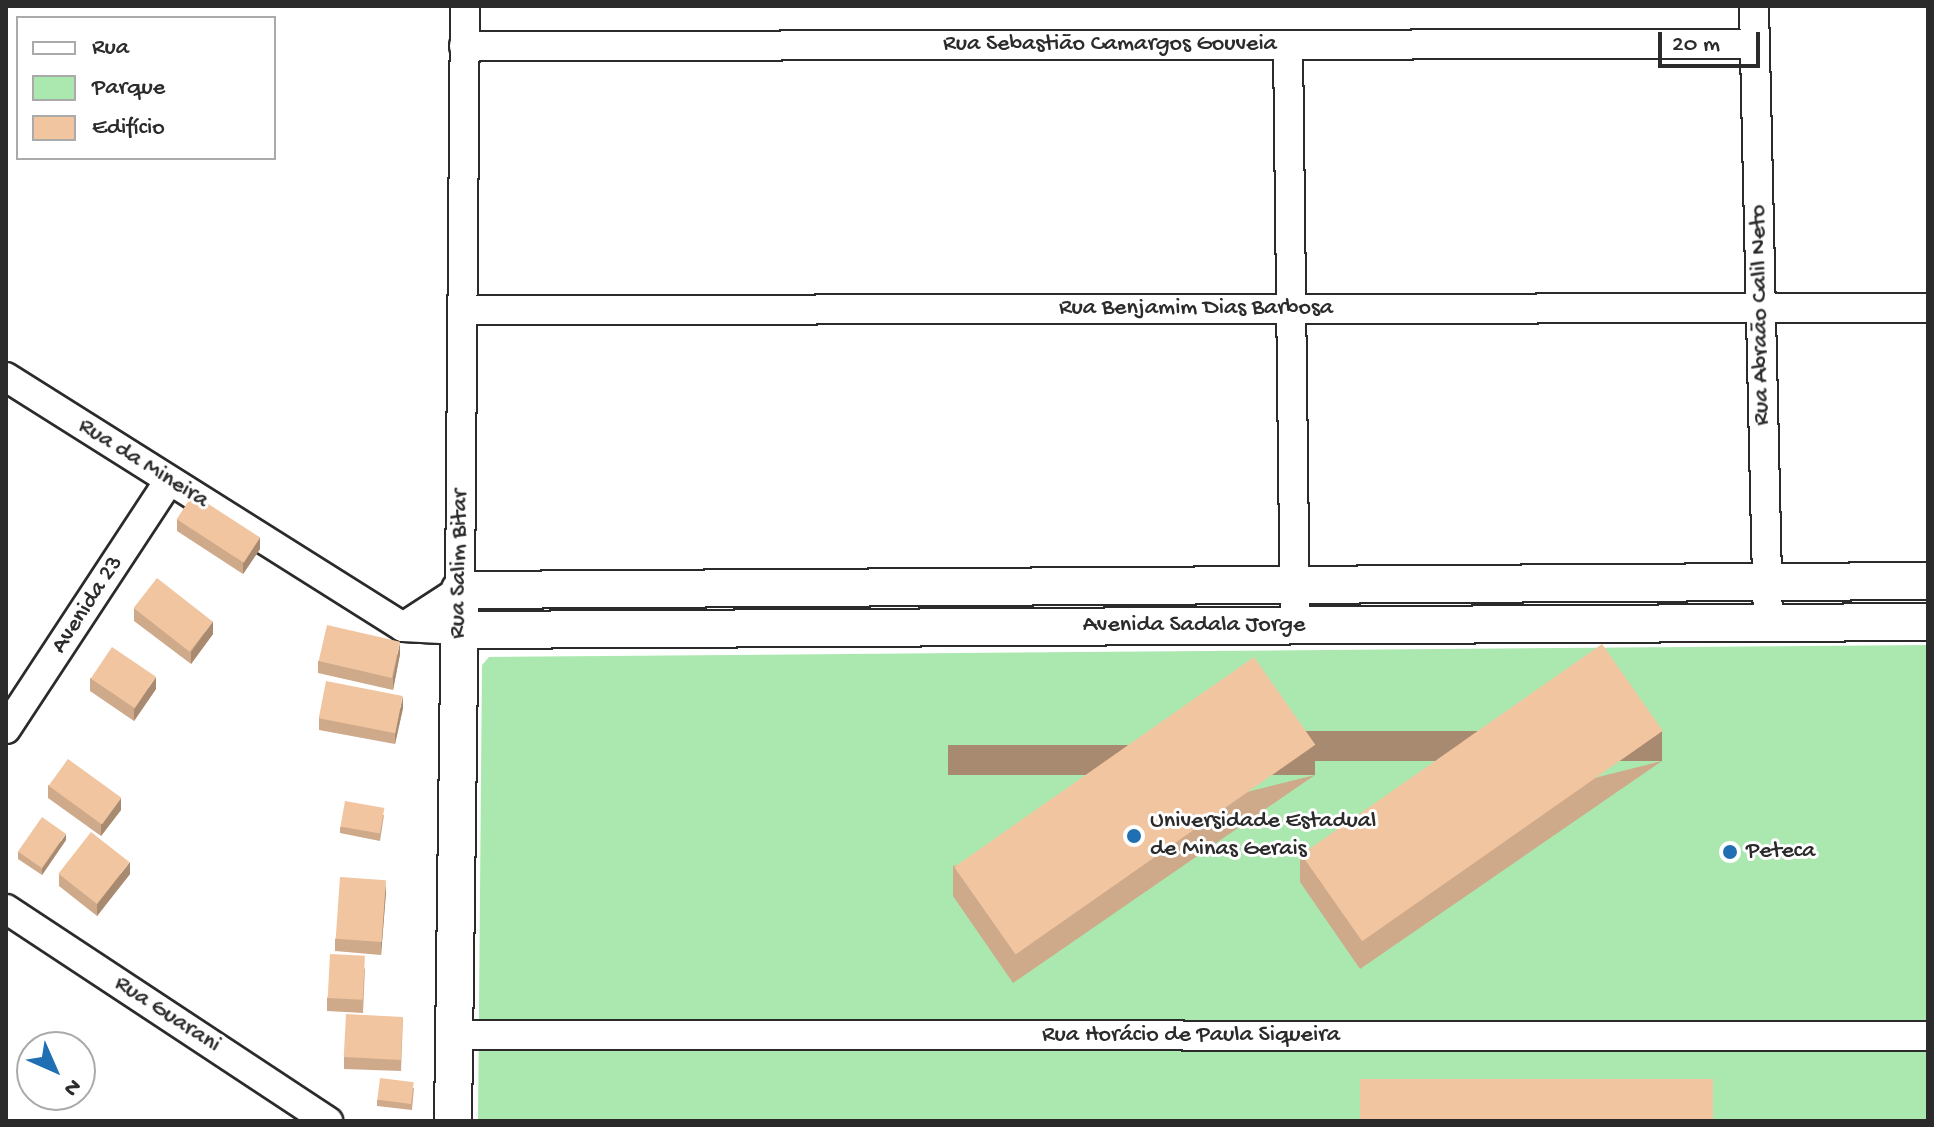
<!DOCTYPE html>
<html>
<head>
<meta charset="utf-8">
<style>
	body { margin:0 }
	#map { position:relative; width:1934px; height:1127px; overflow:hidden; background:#fff; font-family:"Gochi Hand",sans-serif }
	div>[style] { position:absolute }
	.green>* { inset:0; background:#abe8af }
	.roads { filter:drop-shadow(2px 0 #2b2b2b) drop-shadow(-2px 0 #2b2b2b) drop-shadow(0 2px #2b2b2b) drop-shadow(0 -2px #2b2b2b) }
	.minor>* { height:28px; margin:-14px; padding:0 14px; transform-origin:14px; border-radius:14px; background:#fff }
	.tertiary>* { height:36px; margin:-18px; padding:0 18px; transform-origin:18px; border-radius:18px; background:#fff }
	.wall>* { inset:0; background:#cea98a }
	.shaded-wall>* { inset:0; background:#a88a70; transform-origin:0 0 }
	.building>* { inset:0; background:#f0c5a0; transform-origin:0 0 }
	.dots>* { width:22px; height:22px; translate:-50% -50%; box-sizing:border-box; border:4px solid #fff; border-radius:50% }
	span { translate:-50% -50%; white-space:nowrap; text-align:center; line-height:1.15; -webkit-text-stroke:6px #fff; paint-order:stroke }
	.street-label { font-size:24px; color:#2b2b2b }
	.poi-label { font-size:24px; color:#2b2b2b }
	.left { translate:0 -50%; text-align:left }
	.frame { position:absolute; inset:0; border:8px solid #2b2b2b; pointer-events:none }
	.legend { position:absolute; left:16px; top:16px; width:260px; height:144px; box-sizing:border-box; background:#fff; border:2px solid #aaa; margin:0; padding:10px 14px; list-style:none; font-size:24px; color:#2b2b2b }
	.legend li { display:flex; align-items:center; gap:16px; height:40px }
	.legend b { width:40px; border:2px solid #aaa }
	.north { position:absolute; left:16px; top:1031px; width:80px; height:80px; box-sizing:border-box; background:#fff; border:2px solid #aaa; border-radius:50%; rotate:135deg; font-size:22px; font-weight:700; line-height:32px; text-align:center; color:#2b2b2b }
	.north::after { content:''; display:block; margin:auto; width:28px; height:36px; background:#1f6fb2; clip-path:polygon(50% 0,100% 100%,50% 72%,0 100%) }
	.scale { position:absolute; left:1658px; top:32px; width:102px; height:36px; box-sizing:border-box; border:4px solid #2b2b2b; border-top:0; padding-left:10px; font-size:24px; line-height:28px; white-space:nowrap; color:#2b2b2b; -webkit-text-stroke:6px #fff; paint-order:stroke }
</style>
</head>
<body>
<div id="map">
	<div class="green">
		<i style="clip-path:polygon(1928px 645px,1928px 1121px,478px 1121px,482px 665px,489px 657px)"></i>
	</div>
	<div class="roads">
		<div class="minor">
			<i style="left:1754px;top:6px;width:617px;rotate:88.7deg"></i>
			<i style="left:1288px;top:45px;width:580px;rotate:89.31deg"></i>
			<i style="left:464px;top:46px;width:1291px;rotate:-0.09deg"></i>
			<i style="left:463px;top:310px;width:1465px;rotate:-0.08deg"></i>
			<i style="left:6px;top:377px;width:469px;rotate:32.2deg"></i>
			<i style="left:403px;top:627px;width:56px;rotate:3.1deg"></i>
			<i style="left:403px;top:627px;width:68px;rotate:-33deg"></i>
			<i style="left:460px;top:590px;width:584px;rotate:-89.51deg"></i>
			<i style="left:6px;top:729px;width:297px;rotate:-56.7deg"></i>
			<i style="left:6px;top:909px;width:386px;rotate:33.4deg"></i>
			<i style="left:454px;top:1035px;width:1474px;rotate:0.04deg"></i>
		</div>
		<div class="tertiary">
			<i style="left:459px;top:630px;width:1469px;rotate:-0.31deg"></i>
			<i style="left:453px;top:1121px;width:531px;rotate:-89.24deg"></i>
			<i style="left:460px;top:590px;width:1468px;rotate:-0.35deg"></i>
		</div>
	</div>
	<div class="wall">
		<i style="clip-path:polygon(177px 519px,260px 549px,243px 574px,177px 531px)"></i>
		<i style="clip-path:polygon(134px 608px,213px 634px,191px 664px,134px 621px)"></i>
		<i style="clip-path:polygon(400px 654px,393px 690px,318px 673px,318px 661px)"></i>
		<i style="clip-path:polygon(90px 678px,156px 689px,134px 721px,90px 691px)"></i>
		<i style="clip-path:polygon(403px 708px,395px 744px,319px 730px,319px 718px)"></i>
		<i style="clip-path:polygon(1662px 761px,1360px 969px,1300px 882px,1300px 852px)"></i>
		<i style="clip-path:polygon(1315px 775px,1013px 983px,953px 896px,953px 866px)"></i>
		<i style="clip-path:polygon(48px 785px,121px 810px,101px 836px,48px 798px)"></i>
		<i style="clip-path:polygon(384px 815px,380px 841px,340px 833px,340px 827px)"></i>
		<i style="clip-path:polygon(66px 840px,42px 875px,18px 859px,18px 852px)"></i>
		<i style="clip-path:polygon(59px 874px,130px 874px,97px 916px,59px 886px)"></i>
		<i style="clip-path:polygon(386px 892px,381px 955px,335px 951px,335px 939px)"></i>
		<i style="clip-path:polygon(365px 968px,363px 1013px,327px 1011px,327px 998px)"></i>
		<i style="clip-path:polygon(403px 1017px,401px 1071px,344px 1069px,344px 1057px)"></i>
		<i style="clip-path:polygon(414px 1088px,412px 1110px,377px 1106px,377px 1100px)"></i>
	</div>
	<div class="shaded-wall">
		<i style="clip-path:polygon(260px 537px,260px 549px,243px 574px,243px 562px)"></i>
		<i style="clip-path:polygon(213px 621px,213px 634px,191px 664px,191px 652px)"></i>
		<i style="clip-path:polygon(400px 642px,400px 654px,393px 690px,393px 678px)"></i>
		<i style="clip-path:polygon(156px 677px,156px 689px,134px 721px,134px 709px)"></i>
		<i style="clip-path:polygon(403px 696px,403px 708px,395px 744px,395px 732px)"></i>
		<i style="left:1662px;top:731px;width:30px;height:367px;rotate:90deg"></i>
		<i style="left:1315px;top:745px;width:30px;height:367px;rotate:90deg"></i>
		<i style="clip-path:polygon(121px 798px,121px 810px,101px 836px,101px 824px)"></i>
		<i style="clip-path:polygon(66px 834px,66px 840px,42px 875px,42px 869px)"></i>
		<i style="clip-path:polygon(130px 862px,130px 874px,97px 916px,97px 904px)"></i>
		<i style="clip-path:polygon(386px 880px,386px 892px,381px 955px,381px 943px)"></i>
	</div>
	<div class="building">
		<i style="left:193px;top:494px;width:80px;height:30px;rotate:33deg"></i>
		<i style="left:157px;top:578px;width:71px;height:38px;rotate:38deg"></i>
		<i style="left:327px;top:625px;width:75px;height:37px;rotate:13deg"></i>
		<i style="left:1602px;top:644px;width:106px;height:367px;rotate:55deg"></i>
		<i style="left:112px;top:647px;width:53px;height:38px;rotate:34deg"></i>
		<i style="left:1254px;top:657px;width:107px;height:366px;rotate:55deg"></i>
		<i style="left:326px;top:681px;width:78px;height:38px;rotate:11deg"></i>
		<i style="left:68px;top:759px;width:66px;height:33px;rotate:36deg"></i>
		<i style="left:345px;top:801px;width:40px;height:26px;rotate:10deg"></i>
		<i style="left:42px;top:817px;width:29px;height:42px;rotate:35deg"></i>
		<i style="left:91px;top:832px;width:49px;height:53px;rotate:38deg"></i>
		<i style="left:340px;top:877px;width:46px;height:62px;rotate:4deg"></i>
		<i style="left:330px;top:954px;width:35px;height:44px;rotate:3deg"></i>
		<i style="left:346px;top:1014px;width:57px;height:43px;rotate:3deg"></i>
		<i style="left:380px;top:1078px;width:34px;height:22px;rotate:7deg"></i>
		<i style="left:1713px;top:1079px;width:42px;height:353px;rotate:90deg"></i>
	</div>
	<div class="dots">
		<i style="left:1134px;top:836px;background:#1f6fb2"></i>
		<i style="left:1730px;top:852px;background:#1f6fb2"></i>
	</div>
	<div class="street-label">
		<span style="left:1110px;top:45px">Rua Sebastião Camargos Gouveia</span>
		<span style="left:1196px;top:309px">Rua Benjamim Dias Barbosa</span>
		<span style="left:1761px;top:315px;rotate:-91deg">Rua Abraão Calil Neto</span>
		<span style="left:143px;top:464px;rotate:32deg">Rua da Mineira</span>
		<span style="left:460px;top:564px;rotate:-89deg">Rua Salim Bitar</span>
		<span style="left:88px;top:605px;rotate:-57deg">Avenida 23</span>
		<span style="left:1194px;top:626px">Avenida Sadala Jorge</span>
		<span style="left:167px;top:1015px;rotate:33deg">Rua Guarani</span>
		<span style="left:1191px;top:1036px">Rua Horácio de Paula Siqueira</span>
	</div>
	<div class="poi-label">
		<span class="left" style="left:1150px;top:836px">Universidade Estadual<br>de Minas Gerais</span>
		<span class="left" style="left:1746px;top:852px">Peteca</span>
	</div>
	<div class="frame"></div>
	<ul class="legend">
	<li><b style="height:10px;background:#fff"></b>Rua</li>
	<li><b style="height:22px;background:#abe8af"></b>Parque</li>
	<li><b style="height:22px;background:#f0c5a0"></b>Edifício</li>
	</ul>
	<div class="north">N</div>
	<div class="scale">20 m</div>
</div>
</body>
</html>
